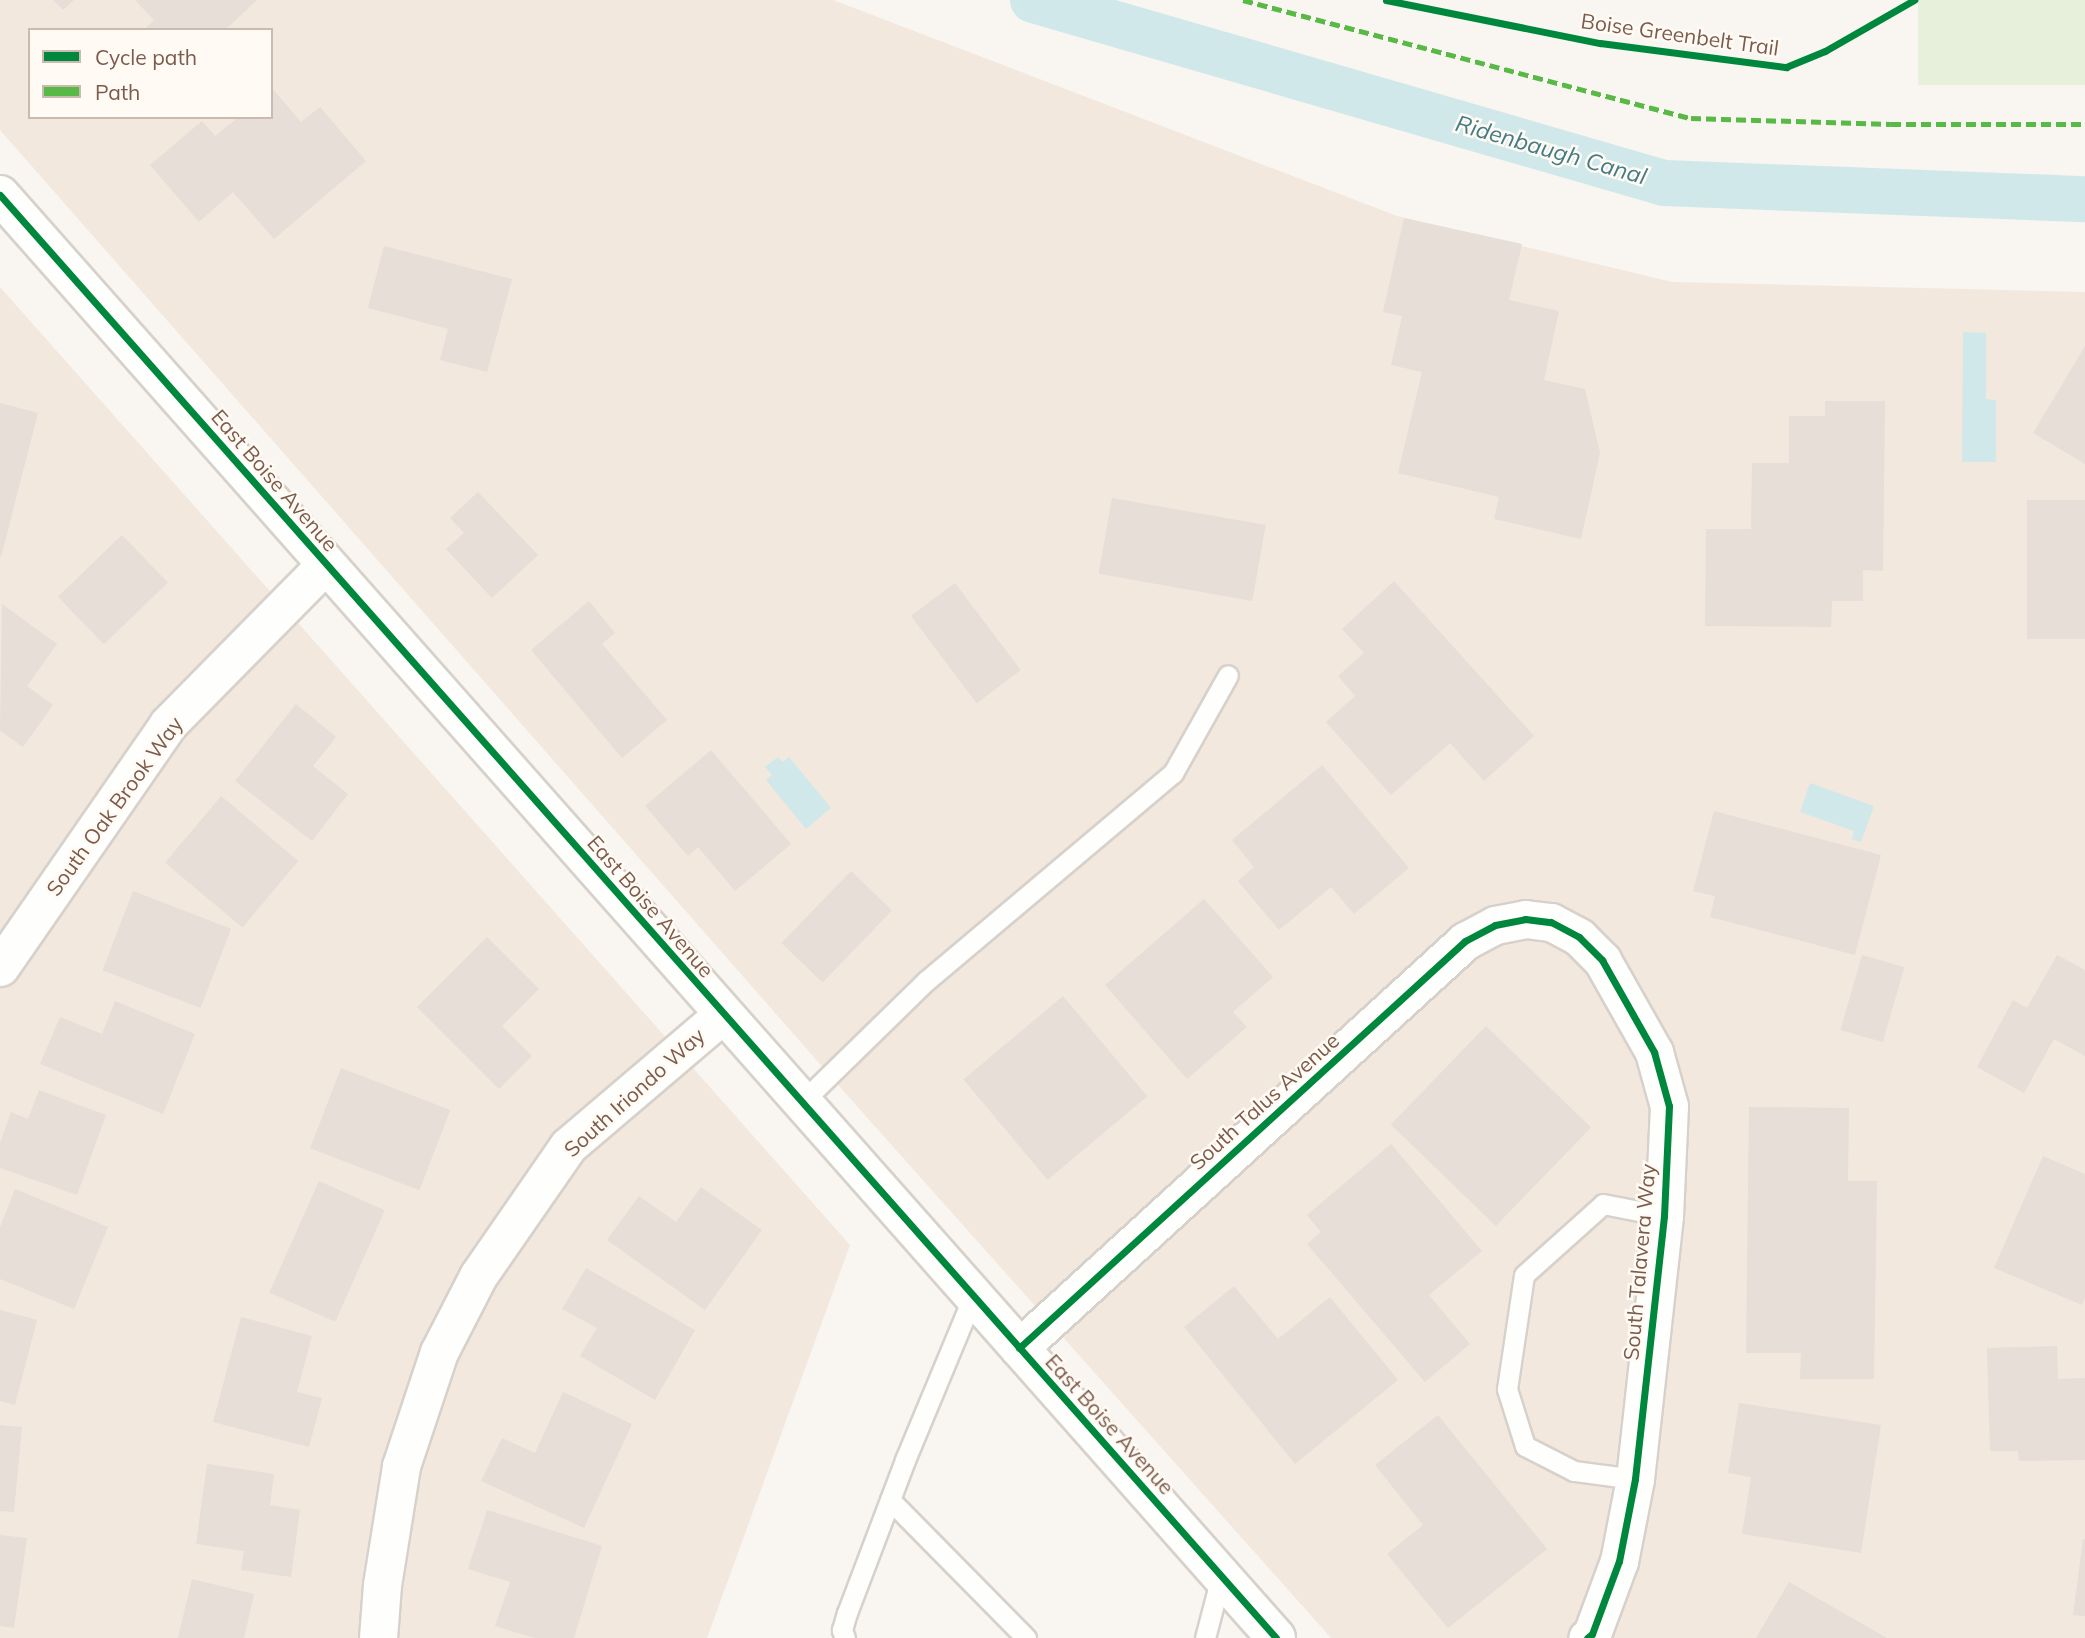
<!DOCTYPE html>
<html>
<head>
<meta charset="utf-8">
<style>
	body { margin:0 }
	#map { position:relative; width:2085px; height:1638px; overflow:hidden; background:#f9f5f0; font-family:Mulish,sans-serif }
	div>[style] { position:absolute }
	.residential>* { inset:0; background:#f2e8de }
	.green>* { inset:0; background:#e7f0db; transform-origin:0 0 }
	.water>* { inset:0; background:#d0e8ea }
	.canal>* { height:46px; margin:-23px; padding:0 23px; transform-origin:23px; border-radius:23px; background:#d0e8ea }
	.building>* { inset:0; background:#e6ded7; transform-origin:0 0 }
	.roads { filter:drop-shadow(2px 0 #d7d1cb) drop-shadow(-2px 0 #d7d1cb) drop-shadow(0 2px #d7d1cb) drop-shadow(0 -2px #d7d1cb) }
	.lane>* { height:19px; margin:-9.5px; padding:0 9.5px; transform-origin:9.5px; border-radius:9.5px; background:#fefefd }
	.street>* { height:37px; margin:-18.5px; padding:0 18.5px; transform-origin:18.5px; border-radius:18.5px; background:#fefefd }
	.secondary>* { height:38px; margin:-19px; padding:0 19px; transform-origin:19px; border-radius:19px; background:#fefefd }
	.quiet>* { height:5px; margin-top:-2.5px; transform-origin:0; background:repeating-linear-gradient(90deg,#58b947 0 10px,transparent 0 15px) }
	.cycleway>* { height:7px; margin:-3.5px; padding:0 3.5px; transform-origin:3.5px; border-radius:3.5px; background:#00873e }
	span { translate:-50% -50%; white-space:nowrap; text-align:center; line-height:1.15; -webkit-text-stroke:5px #fffaf3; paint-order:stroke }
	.street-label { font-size:21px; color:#7a5c4d }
	.water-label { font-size:23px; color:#437c86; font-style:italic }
	.legend { position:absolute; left:28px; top:28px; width:245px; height:91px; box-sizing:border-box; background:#fffaf3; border:2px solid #cabbb1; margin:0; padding:9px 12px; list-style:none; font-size:21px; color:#7a5c4d }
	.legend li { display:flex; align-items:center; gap:14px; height:35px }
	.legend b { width:35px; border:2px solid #cabbb1 }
</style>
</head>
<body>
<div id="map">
	<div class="residential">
		<i style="clip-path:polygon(evenodd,0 0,833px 0,1397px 216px,1672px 282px,2085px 292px,2085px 1638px,1331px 1638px,855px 1104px,0 130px,0 0,30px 30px,271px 30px,271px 117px,30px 117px,30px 30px)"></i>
		<i style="clip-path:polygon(0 287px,850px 1245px,707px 1638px,0 1638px)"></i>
	</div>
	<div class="green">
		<i style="left:1918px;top:0;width:167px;height:85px"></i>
	</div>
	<div class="water">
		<i style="clip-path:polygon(1963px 332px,1986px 333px,1986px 399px,1996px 400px,1996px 462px,1962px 462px)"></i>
		<i style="clip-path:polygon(778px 757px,783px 762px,789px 757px,831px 808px,806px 829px,766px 780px,772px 775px,765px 767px)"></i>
		<i style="clip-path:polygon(1810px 783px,1874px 806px,1861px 842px,1852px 839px,1854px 831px,1800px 812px)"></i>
	</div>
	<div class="canal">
		<i style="left:1033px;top:0;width:657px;rotate:16.17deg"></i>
		<i style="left:1664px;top:183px;width:421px;rotate:2.2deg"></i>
	</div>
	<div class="building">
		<i style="clip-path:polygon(53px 0,74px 0,63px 10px)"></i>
		<i style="clip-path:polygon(135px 0,257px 0,225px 30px,144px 30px,154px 20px)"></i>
		<i style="clip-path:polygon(271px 87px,301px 122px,320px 107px,366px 161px,274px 239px,233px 192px,199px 222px,150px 165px,202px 121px,215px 136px,235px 120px,233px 117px,271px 117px)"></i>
		<i style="clip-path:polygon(1404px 218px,1522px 244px,1509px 300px,1559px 311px,1544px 380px,1585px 389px,1600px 453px,1581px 539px,1494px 519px,1499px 497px,1398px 473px,1422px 372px,1391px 365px,1402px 316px,1383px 312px)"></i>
		<i style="clip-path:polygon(384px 246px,512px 279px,487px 372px,440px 360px,448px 329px,368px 308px)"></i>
		<i style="clip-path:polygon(2085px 346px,2085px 464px,2033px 433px)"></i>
		<i style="clip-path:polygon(1825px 401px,1885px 401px,1883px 571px,1863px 570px,1863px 601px,1832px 601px,1831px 627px,1705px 626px,1706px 529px,1751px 529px,1752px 463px,1789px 463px,1789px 416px,1825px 416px)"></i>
		<i style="clip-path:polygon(0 403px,38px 413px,1px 557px,0 556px)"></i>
		<i style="clip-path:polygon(478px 492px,538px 555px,492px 598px,446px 549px,464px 533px,450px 518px)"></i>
		<i style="left:1112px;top:498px;width:156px;height:77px;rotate:10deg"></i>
		<i style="left:2027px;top:500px;width:58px;height:139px"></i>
		<i style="left:122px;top:535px;width:66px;height:89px;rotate:46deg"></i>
		<i style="clip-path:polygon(1394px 581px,1534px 736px,1484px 781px,1450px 743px,1391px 795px,1326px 722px,1355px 696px,1338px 676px,1364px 653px,1342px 629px)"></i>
		<i style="left:955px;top:583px;width:109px;height:55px;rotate:53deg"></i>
		<i style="clip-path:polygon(589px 601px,615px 633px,602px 644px,667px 720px,622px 758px,531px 650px)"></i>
		<i style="clip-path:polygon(2px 604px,57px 644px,27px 686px,53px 705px,23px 747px,0 731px)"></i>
		<i style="clip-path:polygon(296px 704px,336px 737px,313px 766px,348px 794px,312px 841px,235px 781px)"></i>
		<i style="clip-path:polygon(711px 750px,791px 844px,735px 891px,698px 847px,688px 856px,645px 806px)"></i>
		<i style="clip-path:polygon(1322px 765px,1409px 868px,1354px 914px,1331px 887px,1279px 930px,1238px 881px,1254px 867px,1232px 840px)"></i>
		<i style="left:221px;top:796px;width:101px;height:87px;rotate:40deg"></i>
		<i style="clip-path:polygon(1714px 811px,1881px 855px,1855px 955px,1710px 917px,1715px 896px,1693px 891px)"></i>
		<i style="left:851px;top:871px;width:57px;height:100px;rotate:44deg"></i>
		<i style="left:133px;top:891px;width:105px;height:85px;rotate:21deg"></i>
		<i style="clip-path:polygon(1204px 899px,1273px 977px,1233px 1012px,1247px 1027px,1187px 1079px,1105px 985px)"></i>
		<i style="clip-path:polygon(487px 937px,539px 989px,502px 1026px,532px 1056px,499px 1089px,417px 1007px)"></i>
		<i style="left:1862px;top:955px;width:44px;height:78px;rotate:16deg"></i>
		<i style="clip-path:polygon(2057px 955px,2085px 970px,2085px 1056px,2054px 1039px,2024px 1093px,1977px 1067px,2013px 1000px,2027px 1008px)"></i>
		<i style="left:1063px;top:996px;width:131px;height:130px;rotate:50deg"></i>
		<i style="clip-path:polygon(115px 1001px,195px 1034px,163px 1114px,40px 1064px,60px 1017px,102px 1034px)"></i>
		<i style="left:1486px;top:1026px;width:146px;height:137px;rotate:44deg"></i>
		<i style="left:341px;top:1068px;width:117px;height:86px;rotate:21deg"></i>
		<i style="clip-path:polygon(39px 1090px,106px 1115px,77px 1195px,0 1168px,0 1143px,11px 1112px,28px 1119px)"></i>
		<i style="clip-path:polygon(1749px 1107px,1849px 1108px,1848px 1181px,1877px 1181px,1874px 1379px,1800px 1379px,1801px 1353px,1746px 1353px)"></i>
		<i style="clip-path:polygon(1391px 1144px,1482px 1251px,1429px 1295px,1470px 1344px,1425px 1382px,1307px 1244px,1321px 1232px,1307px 1215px)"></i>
		<i style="clip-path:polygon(2043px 1156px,2085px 1174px,2085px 1298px,2082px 1305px,1994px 1268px)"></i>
		<i style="left:319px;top:1181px;width:72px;height:122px;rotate:24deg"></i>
		<i style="clip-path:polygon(701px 1187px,762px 1230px,705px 1310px,607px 1240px,639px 1196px,676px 1222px)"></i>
		<i style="clip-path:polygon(15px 1189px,108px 1227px,74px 1309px,0 1279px,0 1227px)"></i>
		<i style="clip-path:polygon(586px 1268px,695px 1330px,655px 1400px,580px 1356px,597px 1328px,562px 1309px)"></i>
		<i style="clip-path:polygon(1234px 1286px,1278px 1339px,1330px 1297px,1398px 1380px,1295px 1464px,1184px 1327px)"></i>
		<i style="clip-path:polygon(0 1310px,37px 1320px,15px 1405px,0 1401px)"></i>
		<i style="clip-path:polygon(241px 1317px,312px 1336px,297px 1392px,322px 1398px,309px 1447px,213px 1422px)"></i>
		<i style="clip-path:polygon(2057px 1346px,2058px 1379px,2085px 1378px,2085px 1460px,2019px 1461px,2018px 1451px,1990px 1451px,1987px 1348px)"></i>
		<i style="clip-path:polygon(563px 1392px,632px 1424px,584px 1528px,481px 1481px,502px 1438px,535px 1453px)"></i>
		<i style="clip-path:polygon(1739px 1403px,1881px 1425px,1861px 1553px,1742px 1534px,1751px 1477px,1728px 1473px)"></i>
		<i style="clip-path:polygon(1438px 1415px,1547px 1549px,1448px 1628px,1387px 1554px,1423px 1525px,1375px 1465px)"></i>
		<i style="clip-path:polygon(0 1425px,22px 1427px,14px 1512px,0 1511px)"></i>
		<i style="clip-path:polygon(207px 1464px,274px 1474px,270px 1505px,300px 1510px,291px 1577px,241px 1570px,244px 1551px,196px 1544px)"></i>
		<i style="clip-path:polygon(487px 1510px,602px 1546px,574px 1638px,534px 1638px,495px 1626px,510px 1582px,468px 1569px)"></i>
		<i style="clip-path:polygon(0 1535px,27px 1538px,14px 1628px,0 1626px)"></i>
		<i style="clip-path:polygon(2083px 1539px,2085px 1539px,2085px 1616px,2073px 1615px)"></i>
		<i style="clip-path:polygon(192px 1579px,254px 1594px,244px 1638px,178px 1638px)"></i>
		<i style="clip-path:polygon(1789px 1582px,1887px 1638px,1756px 1638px)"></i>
	</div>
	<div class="roads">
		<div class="lane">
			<i style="left:802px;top:1102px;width:173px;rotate:-44.3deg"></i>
			<i style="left:926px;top:981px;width:323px;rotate:-40.1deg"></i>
			<i style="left:1173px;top:773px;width:112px;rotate:-60.7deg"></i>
			<i style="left:1635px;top:1479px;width:62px;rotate:-172.5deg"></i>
			<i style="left:1574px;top:1471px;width:55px;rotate:-153deg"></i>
			<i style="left:1525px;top:1446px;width:60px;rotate:-107.5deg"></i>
			<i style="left:1507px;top:1389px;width:115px;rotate:-81.5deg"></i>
			<i style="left:1524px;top:1275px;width:106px;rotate:-41.9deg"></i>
			<i style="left:1603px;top:1204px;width:62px;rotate:11.1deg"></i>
			<i style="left:890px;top:1500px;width:194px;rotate:45.4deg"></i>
			<i style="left:845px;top:1638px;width:9px;rotate:-111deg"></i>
			<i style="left:842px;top:1630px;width:18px;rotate:-74deg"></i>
			<i style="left:847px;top:1613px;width:164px;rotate:-69.2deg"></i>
			<i style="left:905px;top:1460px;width:177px;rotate:-67.4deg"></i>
			<i style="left:1205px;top:1638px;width:63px;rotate:-75.3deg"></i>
		</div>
		<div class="street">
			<i style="left:0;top:967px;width:295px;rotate:-55.3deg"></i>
			<i style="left:168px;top:724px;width:225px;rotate:-45.4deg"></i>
			<i style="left:1019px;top:1348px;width:604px;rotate:-42.38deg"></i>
			<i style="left:1465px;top:941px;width:34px;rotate:-28deg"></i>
			<i style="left:1495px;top:925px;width:31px;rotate:-11deg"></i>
			<i style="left:1525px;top:919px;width:26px;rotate:7deg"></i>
			<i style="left:1551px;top:922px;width:32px;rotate:28deg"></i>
			<i style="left:1579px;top:937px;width:33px;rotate:45deg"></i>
			<i style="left:1602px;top:960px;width:106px;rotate:60.5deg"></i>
			<i style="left:1654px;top:1052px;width:56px;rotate:74.5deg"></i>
			<i style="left:1669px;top:1106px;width:110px;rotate:92.6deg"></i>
			<i style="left:1664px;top:1216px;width:265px;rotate:96.3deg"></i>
			<i style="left:1635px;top:1479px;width:84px;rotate:101deg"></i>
			<i style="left:1619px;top:1561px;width:78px;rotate:110.3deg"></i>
			<i style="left:1592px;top:1634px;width:6px;rotate:141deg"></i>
			<i style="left:378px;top:1638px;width:53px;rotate:-85.7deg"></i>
			<i style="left:382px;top:1585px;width:121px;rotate:-80.9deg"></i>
			<i style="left:401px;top:1466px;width:120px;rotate:-71.6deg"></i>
			<i style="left:439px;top:1352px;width:85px;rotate:-62.8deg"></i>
			<i style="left:478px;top:1276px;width:158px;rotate:-55.3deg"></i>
			<i style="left:568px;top:1146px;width:204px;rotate:-40.4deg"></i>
		</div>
		<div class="secondary">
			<i style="left:0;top:195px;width:1926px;rotate:48.51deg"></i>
		</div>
	</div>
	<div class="quiet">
		<i style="left:1243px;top:0;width:463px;rotate:14.8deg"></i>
		<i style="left:1691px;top:118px;width:200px;rotate:1.7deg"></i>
		<i style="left:1891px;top:124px;width:194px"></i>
	</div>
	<div class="cycleway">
		<i style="left:1386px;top:0;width:218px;rotate:11.4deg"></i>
		<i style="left:1600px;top:43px;width:188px;rotate:7.4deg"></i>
		<i style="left:1786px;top:67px;width:42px;rotate:-22.3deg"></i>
		<i style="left:1825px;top:51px;width:103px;rotate:-29.8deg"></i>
		<i style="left:0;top:195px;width:1926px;rotate:48.51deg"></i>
		<i style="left:1019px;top:1348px;width:604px;rotate:-42.38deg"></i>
		<i style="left:1465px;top:941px;width:34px;rotate:-28deg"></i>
		<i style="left:1495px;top:925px;width:31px;rotate:-11deg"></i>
		<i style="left:1525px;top:919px;width:26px;rotate:7deg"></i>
		<i style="left:1551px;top:922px;width:32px;rotate:28deg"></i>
		<i style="left:1579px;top:937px;width:33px;rotate:45deg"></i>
		<i style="left:1602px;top:960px;width:106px;rotate:60.5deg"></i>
		<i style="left:1654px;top:1052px;width:56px;rotate:74.5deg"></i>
		<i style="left:1669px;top:1106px;width:110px;rotate:92.6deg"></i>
		<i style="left:1664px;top:1216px;width:265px;rotate:96.3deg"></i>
		<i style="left:1635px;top:1479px;width:84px;rotate:101deg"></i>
		<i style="left:1619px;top:1561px;width:78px;rotate:110.3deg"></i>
		<i style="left:1592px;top:1634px;width:6px;rotate:141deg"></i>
	</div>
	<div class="street-label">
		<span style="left:1680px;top:34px;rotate:8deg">Boise Greenbelt Trail</span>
		<span style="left:275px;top:480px;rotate:49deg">East Boise Avenue</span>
		<span style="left:114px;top:806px;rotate:-54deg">South Oak Brook Way</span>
		<span style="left:651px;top:906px;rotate:49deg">East Boise Avenue</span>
		<span style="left:634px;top:1092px;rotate:-42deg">South Iriondo Way</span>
		<span style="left:1264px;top:1101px;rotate:-42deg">South Talus Avenue</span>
		<span style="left:1639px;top:1262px;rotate:-85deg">South Talavera Way</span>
		<span style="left:1110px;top:1424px;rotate:48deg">East Boise Avenue</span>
	</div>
	<div class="water-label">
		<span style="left:1551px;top:150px;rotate:16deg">Ridenbaugh Canal</span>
	</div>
	<ul class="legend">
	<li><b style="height:9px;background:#00873e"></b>Cycle path</li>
	<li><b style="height:9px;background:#58b947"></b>Path</li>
	</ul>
</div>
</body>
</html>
